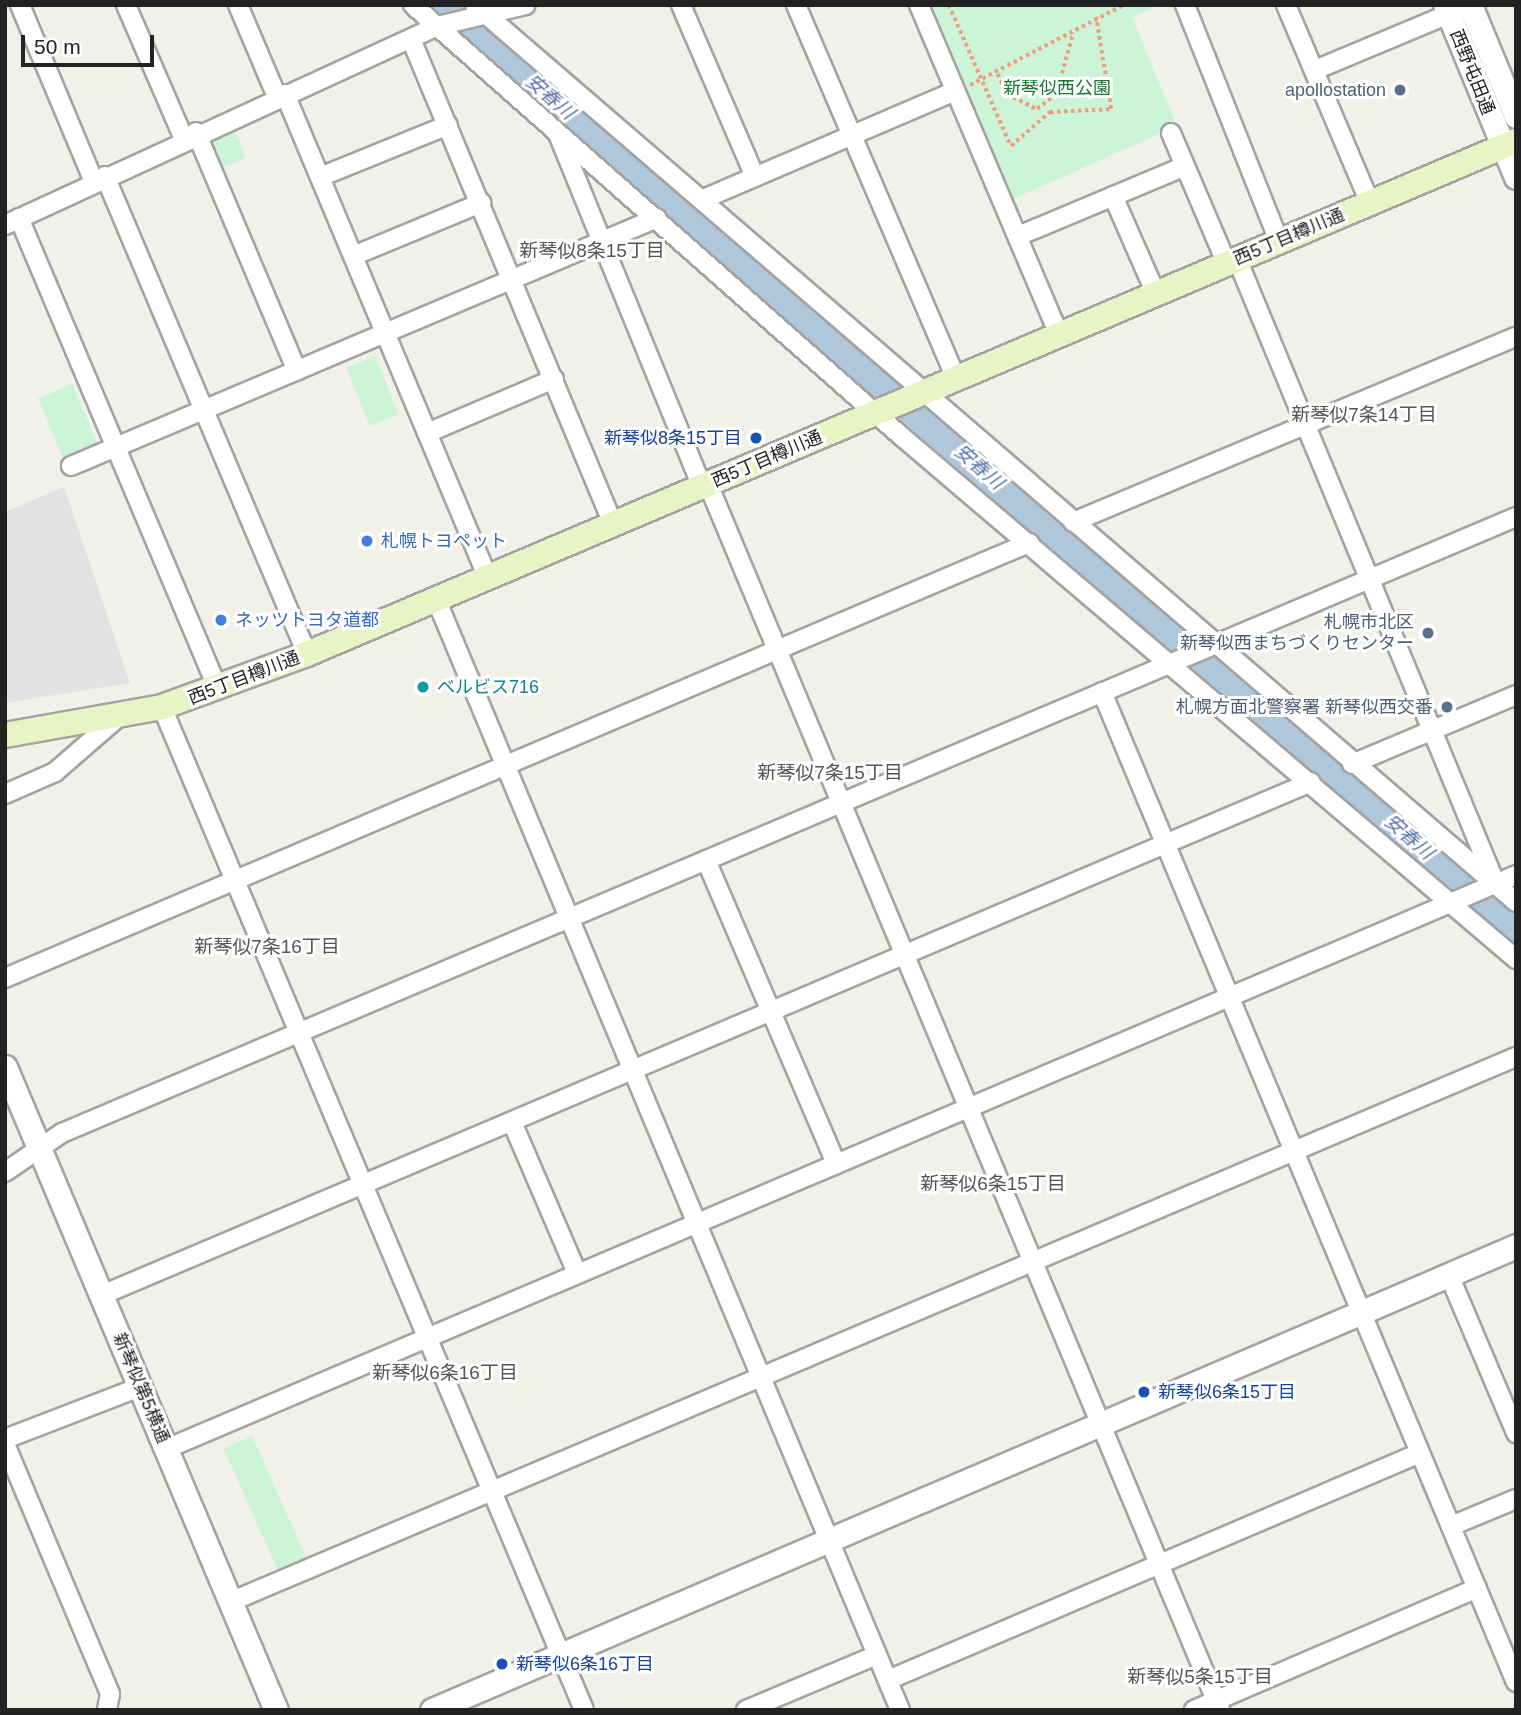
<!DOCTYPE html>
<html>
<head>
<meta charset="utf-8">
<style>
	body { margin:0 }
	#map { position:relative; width:1521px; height:1715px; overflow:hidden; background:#f1f0e9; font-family:Arial,"Noto Sans JP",sans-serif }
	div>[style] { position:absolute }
	.park>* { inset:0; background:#ccf5d7; transform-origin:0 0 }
	.parking>* { inset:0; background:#e2e2e2 }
	.river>* { height:32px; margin:-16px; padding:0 16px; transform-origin:16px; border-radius:16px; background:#aec7da }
	.path>* { height:3.5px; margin-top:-1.75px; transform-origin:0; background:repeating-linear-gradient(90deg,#ed9f7e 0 3.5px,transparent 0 7px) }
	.roads { filter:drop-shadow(2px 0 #a3a3a3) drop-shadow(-2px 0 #a3a3a3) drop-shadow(0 2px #a3a3a3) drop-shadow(0 -2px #a3a3a3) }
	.minor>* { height:18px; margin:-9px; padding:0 9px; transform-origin:9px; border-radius:9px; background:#fff }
	.tertiary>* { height:23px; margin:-11.5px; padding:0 11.5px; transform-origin:11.5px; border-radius:11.5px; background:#fff }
	.secondary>* { height:24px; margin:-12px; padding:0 12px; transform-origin:12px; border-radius:12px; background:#e8f4c4 }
	.dots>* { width:19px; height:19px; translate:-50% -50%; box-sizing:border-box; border:4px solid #fff; border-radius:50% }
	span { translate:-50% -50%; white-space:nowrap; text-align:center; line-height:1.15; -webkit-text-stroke:6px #fff; paint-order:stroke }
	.street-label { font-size:18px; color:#222 }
	.park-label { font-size:18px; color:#177832 }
	.service-label { font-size:18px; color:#4e5e75 }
	.right { translate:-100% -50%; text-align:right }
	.transit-label { font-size:18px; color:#164399 }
	.left { translate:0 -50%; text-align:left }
	.shop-label { font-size:18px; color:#366cbe }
	.culture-label { font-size:18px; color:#0d838f }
	.water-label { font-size:19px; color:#566fa9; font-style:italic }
	.neighbourhood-label { font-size:19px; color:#555 }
	.frame { position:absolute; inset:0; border:7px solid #222; pointer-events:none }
	.scale { position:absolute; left:21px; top:35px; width:133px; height:32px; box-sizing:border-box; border:4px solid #222; border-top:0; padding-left:9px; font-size:21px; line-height:24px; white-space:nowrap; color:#222; -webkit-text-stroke:5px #fff; paint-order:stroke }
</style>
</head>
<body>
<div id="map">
	<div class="park">
		<i style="clip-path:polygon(932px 5px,1160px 5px,1132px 17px,1177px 126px,1013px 199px)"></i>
		<i style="left:235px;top:131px;width:29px;height:31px;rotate:68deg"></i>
		<i style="left:375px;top:356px;width:63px;height:31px;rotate:68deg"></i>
		<i style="left:72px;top:384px;width:66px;height:37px;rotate:67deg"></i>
		<i style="left:252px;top:1436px;width:135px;height:31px;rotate:66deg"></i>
	</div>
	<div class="parking">
		<i style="clip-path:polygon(64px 487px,130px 683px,5px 703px,5px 512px)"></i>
	</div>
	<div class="river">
		<i style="left:443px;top:5px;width:1415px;rotate:40.7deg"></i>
	</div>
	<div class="path">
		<i style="left:949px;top:5px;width:154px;rotate:66.3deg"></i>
		<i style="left:1011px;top:146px;width:52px;rotate:-41.1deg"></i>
		<i style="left:1050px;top:112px;width:61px;rotate:-2.8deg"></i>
		<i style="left:1111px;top:109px;width:93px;rotate:-99.3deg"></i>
		<i style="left:998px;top:74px;width:22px;rotate:66deg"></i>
		<i style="left:1007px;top:94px;width:34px;rotate:27deg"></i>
		<i style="left:1037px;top:109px;width:24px;rotate:-38deg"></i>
		<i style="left:1056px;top:94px;width:63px;rotate:-74.4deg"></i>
		<i style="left:970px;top:85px;width:174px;rotate:-27.5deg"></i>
	</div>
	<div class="roads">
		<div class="minor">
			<i style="left:20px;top:5px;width:192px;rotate:67.3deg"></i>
			<i style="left:126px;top:5px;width:146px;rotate:66.6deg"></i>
			<i style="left:238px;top:5px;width:100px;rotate:67deg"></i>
			<i style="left:413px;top:5px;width:650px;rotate:41.44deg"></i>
			<i style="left:900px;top:435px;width:809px;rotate:40.39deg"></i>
			<i style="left:475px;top:5px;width:1374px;rotate:40.75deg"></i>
			<i style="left:681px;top:5px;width:187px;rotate:66.7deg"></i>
			<i style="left:796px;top:5px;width:406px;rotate:66.8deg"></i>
			<i style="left:919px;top:5px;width:358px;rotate:67deg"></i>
			<i style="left:1185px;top:5px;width:254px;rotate:68.3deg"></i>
			<i style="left:1286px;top:5px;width:215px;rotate:67deg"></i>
			<i style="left:411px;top:39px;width:525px;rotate:67.39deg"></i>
			<i style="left:1315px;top:70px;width:158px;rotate:-22.7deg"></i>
			<i style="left:285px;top:94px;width:525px;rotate:67.25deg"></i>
			<i style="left:196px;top:132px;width:259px;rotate:67.1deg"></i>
			<i style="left:1171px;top:133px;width:142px;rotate:66.9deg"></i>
			<i style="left:558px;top:134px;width:381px;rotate:67.8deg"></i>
			<i style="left:105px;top:176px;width:519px;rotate:67.09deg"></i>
			<i style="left:320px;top:177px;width:138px;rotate:-22.1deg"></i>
			<i style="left:1113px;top:196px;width:107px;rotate:66.3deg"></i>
			<i style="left:701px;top:200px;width:276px;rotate:-23.2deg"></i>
			<i style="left:19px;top:218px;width:511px;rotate:67.1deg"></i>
			<i style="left:5px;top:225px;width:477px;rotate:-24.7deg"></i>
			<i style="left:438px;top:26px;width:90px;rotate:-13.4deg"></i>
			<i style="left:1018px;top:236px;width:181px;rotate:-22.7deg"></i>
			<i style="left:353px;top:256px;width:139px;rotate:-22.5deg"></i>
			<i style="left:1237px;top:259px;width:672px;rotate:67.52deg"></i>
			<i style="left:427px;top:433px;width:138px;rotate:-23deg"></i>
			<i style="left:71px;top:466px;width:636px;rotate:-22.94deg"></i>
			<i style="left:708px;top:484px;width:1329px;rotate:67.33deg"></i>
			<i style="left:1073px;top:522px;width:480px;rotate:-22.7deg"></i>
			<i style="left:436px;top:599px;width:1204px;rotate:67.33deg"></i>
			<i style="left:1102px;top:692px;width:1073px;rotate:67.31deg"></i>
			<i style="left:162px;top:707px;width:1088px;rotate:67.18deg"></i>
			<i style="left:1352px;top:764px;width:178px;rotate:-22.8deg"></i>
			<i style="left:5px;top:794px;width:55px;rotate:-23.7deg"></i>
			<i style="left:55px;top:772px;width:81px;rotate:-41deg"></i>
			<i style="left:706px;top:860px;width:331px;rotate:66.8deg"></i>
			<i style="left:5px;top:978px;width:1113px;rotate:-23.02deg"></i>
			<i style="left:512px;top:1122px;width:164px;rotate:66.7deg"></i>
			<i style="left:5px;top:1172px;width:69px;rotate:-34.4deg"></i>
			<i style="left:62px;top:1133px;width:1579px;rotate:-22.96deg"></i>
			<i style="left:1449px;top:1275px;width:172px;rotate:67deg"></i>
			<i style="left:102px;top:1295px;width:1313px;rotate:-22.99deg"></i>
			<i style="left:5px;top:1439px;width:145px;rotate:-21.1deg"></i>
			<i style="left:5px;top:1444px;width:271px;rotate:67.2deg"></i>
			<i style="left:110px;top:1694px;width:16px;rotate:101deg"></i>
			<i style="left:166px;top:1449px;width:1467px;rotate:-23.03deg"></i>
			<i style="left:1451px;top:1526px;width:70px;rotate:-22.6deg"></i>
			<i style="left:230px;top:1602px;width:1397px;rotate:-22.97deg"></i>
			<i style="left:888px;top:1680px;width:578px;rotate:-23.11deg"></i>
			<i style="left:746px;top:1710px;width:142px;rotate:-22.8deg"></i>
			<i style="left:1194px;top:1710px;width:308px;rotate:-23.3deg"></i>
		</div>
		<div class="tertiary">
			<i style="left:1445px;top:5px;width:186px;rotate:67.6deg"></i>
			<i style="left:1470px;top:5px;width:120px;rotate:67.5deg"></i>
			<i style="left:5px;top:1067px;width:698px;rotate:67.15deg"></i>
			<i style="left:432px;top:1710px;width:1179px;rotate:-23.17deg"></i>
		</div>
		<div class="secondary">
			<i style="left:5px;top:735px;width:159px;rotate:-10.1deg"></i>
			<i style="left:162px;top:707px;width:154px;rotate:-20.1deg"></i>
			<i style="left:307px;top:654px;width:1313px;rotate:-22.99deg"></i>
		</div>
	</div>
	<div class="dots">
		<i style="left:1400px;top:90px;background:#5c6f8a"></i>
		<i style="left:756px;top:438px;background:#1a4fb4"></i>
		<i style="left:367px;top:541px;background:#3f7fe0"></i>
		<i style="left:221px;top:620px;background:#3f7fe0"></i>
		<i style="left:1428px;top:633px;background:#5c6f8a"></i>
		<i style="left:423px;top:687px;background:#0f9aa8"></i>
		<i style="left:1447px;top:707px;background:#5c6f8a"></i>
		<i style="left:1144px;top:1392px;background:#1a4fb4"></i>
		<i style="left:502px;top:1664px;background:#1a4fb4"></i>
	</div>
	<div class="street-label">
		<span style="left:1472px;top:72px;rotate:68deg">西野屯田通</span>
		<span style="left:1289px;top:237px;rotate:-23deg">西5丁目樽川通</span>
		<span style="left:767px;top:459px;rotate:-23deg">西5丁目樽川通</span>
		<span style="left:244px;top:678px;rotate:-21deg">西5丁目樽川通</span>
		<span style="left:141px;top:1388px;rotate:67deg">新琴似第5横通</span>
	</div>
	<div class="park-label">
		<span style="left:1057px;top:88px">新琴似西公園</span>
	</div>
	<div class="service-label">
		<span class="right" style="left:1386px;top:90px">apollostation</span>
		<span class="right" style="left:1414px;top:633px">札幌市北区<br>新琴似西まちづくりセンター</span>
		<span class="right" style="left:1433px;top:707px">札幌方面北警察署 新琴似西交番</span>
	</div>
	<div class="transit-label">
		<span class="right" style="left:742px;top:438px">新琴似8条15丁目</span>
		<span class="left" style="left:1158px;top:1392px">新琴似6条15丁目</span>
		<span class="left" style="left:516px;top:1664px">新琴似6条16丁目</span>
	</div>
	<div class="shop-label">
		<span class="left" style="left:381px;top:541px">札幌トヨペット</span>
		<span class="left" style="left:235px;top:620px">ネッツトヨタ道都</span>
	</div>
	<div class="culture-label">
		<span class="left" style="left:437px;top:687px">ベルビス716</span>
	</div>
	<div class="water-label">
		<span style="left:550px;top:97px;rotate:41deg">安春川</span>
		<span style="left:979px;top:467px;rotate:41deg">安春川</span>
		<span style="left:1409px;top:837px;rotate:41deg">安春川</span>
	</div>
	<div class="neighbourhood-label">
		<span style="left:592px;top:251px">新琴似8条15丁目</span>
		<span style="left:1364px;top:415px">新琴似7条14丁目</span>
		<span style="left:830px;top:773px">新琴似7条15丁目</span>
		<span style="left:267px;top:947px">新琴似7条16丁目</span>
		<span style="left:993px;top:1184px">新琴似6条15丁目</span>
		<span style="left:445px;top:1373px">新琴似6条16丁目</span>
		<span style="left:1200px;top:1677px">新琴似5条15丁目</span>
	</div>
	<div class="frame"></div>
	<div class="scale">50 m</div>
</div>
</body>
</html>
